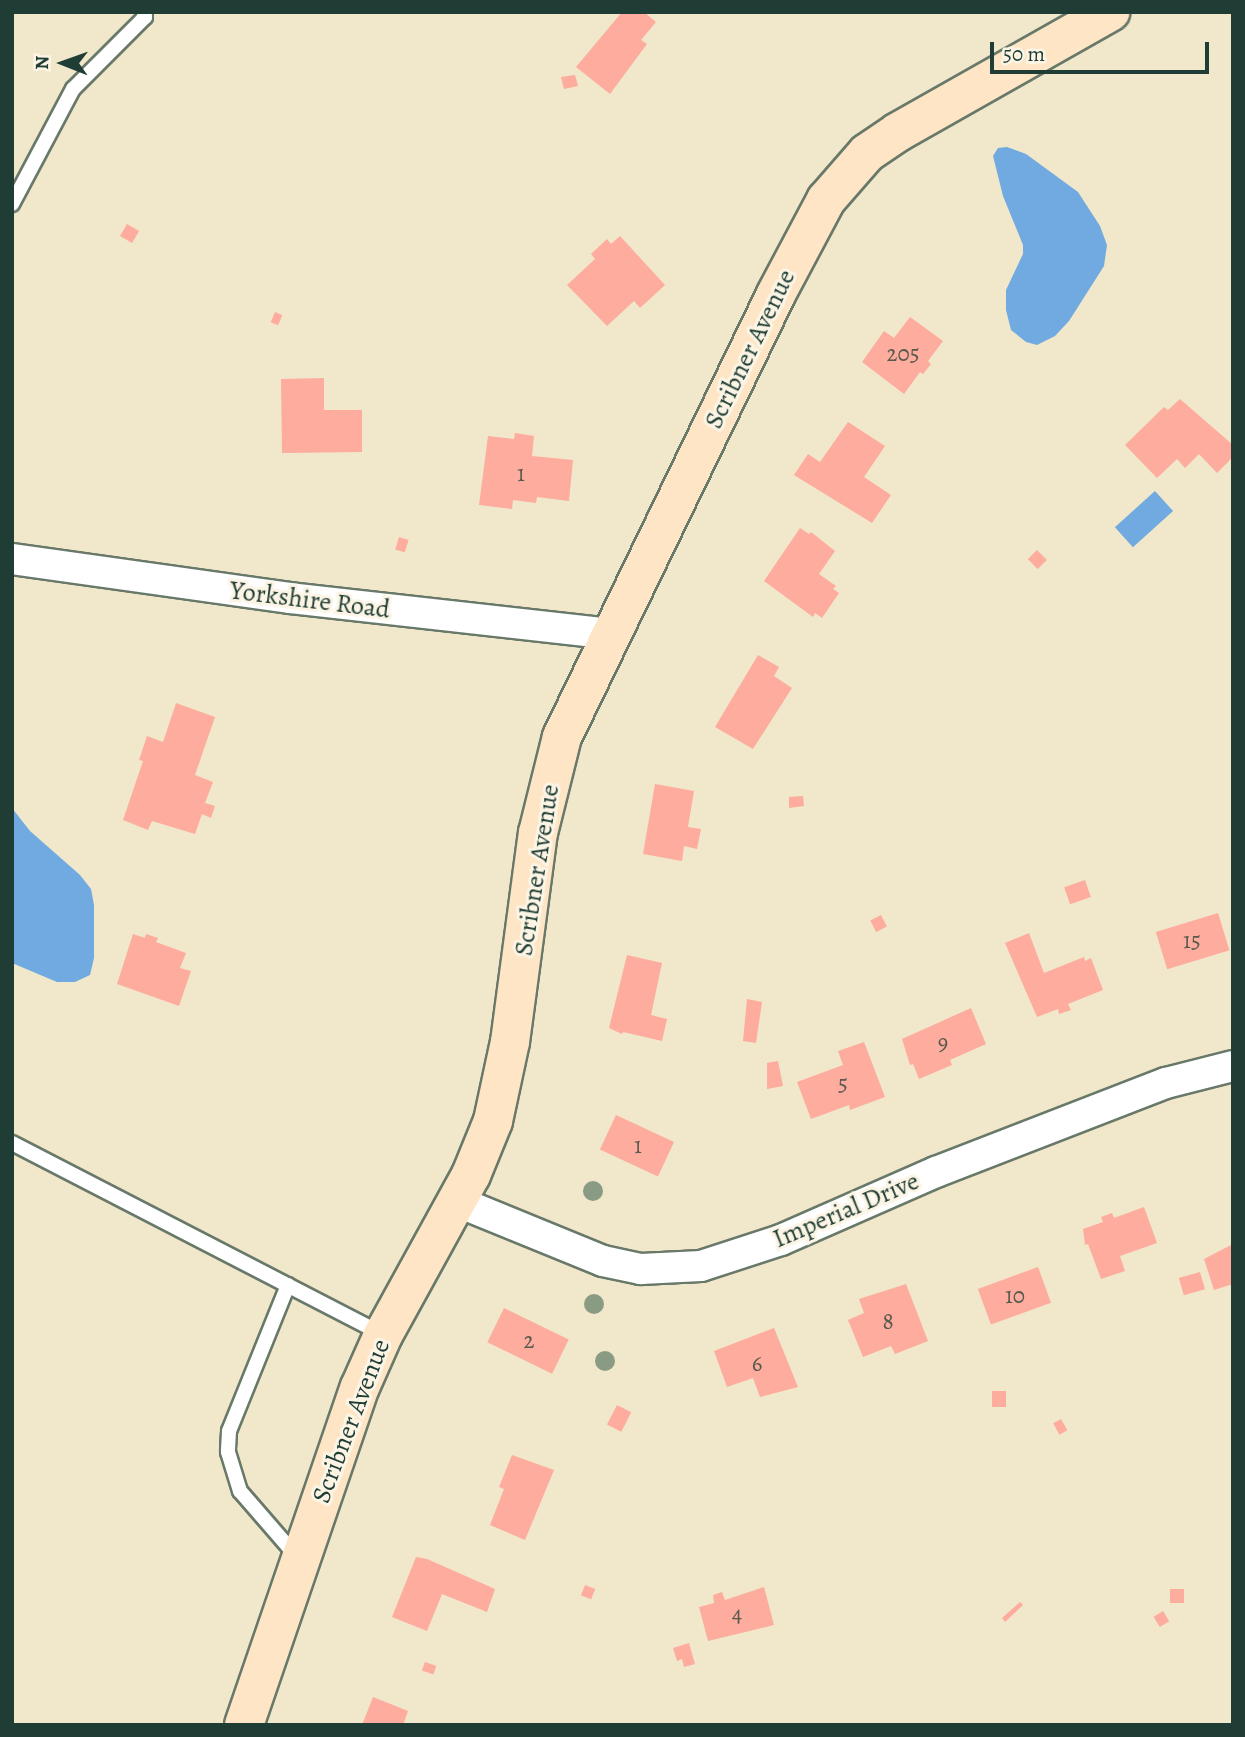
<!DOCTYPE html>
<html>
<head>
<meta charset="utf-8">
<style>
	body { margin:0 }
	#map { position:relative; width:1245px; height:1737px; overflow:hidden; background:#f1e7cb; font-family:Alegreya,serif }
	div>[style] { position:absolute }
	.water>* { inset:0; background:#70aae0; transform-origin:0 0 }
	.building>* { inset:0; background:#fdac9d; transform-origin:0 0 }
	.roads { filter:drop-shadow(2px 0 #687869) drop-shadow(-2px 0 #687869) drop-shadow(0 2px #687869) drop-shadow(0 -2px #687869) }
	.lane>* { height:14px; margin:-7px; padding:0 7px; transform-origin:7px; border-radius:7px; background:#fff }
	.street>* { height:30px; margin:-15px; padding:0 15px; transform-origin:15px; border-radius:15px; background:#fff }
	.secondary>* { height:38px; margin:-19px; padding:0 19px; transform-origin:19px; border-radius:19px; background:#fee5c5 }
	.trees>* { width:20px; height:20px; margin:-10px; border-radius:50%; background:#8a9b83 }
	span { translate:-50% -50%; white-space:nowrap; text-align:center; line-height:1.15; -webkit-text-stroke:6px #fcf5e5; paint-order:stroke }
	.number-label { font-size:23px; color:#56594e }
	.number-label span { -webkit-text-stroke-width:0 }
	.street-label { font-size:26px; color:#1f3d34 }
	.frame { position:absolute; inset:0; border:14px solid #1f3d34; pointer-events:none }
	.north { position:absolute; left:28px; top:28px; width:70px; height:70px; -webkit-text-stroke:5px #fcf5e5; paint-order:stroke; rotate:271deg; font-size:19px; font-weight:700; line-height:28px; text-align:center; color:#1f3d34 }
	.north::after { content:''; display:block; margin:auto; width:24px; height:32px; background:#1f3d34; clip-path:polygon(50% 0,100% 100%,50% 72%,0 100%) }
	.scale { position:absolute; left:990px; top:42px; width:219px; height:32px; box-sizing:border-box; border:4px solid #1f3d34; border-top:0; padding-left:9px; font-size:21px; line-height:24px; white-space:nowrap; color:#1f3d34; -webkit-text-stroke:5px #fcf5e5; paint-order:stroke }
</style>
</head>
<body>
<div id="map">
	<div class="water">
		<i style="clip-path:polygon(1007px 147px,1026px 154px,1078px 192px,1100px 226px,1107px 245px,1104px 266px,1069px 321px,1055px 336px,1037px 345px,1026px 342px,1011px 330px,1006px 310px,1006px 290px,1023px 254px,1023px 245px,1003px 196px,993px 156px,998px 148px)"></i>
		<i style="left:1155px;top:491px;width:27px;height:54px;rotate:48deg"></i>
		<i style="clip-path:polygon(12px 808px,30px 831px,80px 875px,91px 889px,94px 905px,94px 958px,90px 975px,75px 982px,57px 982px,12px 963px)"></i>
	</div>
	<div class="building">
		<i style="clip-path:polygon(622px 12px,644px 12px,656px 22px,641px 40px,647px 44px,610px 94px,576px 67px)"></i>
		<i style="clip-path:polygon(575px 75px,578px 86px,564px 89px,561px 77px)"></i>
		<i style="left:127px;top:224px;width:14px;height:14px;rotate:30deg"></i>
		<i style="clip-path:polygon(620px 236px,665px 285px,640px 308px,634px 301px,607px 326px,567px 285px,595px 259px,591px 254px,607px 239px,611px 244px)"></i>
		<i style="left:275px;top:312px;width:8px;height:11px;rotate:23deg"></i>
		<i style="clip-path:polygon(910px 317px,943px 341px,928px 361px,931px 364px,923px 374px,920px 372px,904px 394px,862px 362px,884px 331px,894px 338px)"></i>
		<i style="clip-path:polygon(324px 378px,324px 410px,362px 410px,362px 452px,282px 453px,281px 379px)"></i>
		<i style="clip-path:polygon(1180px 399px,1233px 445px,1233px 457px,1217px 473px,1199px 454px,1185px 468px,1177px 459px,1157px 478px,1125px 445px,1164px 407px,1168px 410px)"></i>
		<i style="clip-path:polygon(848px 422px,885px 446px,864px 477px,891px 495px,872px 523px,794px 475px,808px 454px,820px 462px)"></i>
		<i style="clip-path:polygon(515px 433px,534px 436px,532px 456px,573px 460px,569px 501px,537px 497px,536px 503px,513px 500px,512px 509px,479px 505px,488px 436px,514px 439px)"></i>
		<i style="clip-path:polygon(800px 528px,809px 534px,811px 532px,835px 551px,819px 574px,836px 586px,833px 589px,839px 593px,822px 618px,815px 613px,813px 617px,764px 581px)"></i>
		<i style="left:399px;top:537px;width:10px;height:13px;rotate:17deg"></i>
		<i style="left:1037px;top:550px;width:14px;height:13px;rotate:45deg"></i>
		<i style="clip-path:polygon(758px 655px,779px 667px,774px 676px,792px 688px,753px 749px,715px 727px)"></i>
		<i style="clip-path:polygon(176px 703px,215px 717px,195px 775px,213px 782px,205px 803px,215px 806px,211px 818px,202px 814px,195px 834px,152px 821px,148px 830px,123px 820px,143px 761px,139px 760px,147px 736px,163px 742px)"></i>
		<i style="clip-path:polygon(655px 784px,694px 791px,688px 827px,701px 829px,697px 849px,684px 846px,682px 861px,643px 854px)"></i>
		<i style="clip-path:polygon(803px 796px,804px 806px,789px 808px,789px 797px)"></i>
		<i style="left:1085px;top:880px;width:18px;height:22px;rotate:71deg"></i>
		<i style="left:1218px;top:913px;width:39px;height:65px;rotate:73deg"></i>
		<i style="left:881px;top:915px;width:13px;height:12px;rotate:63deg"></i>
		<i style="clip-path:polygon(1029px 933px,1044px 973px,1084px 957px,1085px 961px,1091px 958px,1103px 990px,1068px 1004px,1071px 1010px,1059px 1014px,1058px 1009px,1037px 1017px,1005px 943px)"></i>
		<i style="clip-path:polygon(133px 934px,145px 938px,146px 934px,158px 938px,156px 942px,186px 953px,180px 968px,191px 971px,179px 1006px,117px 984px)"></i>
		<i style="clip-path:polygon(627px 955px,662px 963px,651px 1015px,667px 1019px,662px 1041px,623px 1032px,622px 1034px,609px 1028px)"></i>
		<i style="clip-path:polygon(747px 999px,762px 1002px,756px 1043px,743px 1041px)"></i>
		<i style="clip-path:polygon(971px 1008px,986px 1044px,950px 1060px,952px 1065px,919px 1079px,913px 1064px,910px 1065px,902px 1039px)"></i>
		<i style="clip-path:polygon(864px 1042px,885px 1097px,850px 1110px,849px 1105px,811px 1119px,797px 1082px,843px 1065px,838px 1051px)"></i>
		<i style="clip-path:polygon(778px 1061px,783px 1086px,767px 1089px,767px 1063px)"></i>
		<i style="left:616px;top:1115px;width:64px;height:38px;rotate:25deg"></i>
		<i style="clip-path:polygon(1144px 1207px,1157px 1243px,1120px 1256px,1125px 1271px,1101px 1279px,1088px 1244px,1085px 1245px,1083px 1229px,1103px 1222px,1101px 1217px,1112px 1213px,1114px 1218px)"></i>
		<i style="clip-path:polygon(1233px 1244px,1233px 1284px,1214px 1290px,1204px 1259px)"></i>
		<i style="left:1038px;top:1267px;width:38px;height:64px;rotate:70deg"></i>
		<i style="left:1200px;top:1272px;width:18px;height:22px;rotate:74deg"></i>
		<i style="clip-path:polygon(906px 1284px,928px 1341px,895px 1354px,891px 1346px,863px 1357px,848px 1320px,864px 1313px,859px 1299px)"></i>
		<i style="left:504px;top:1308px;width:72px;height:38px;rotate:26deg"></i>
		<i style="clip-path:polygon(774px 1328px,798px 1387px,760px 1397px,753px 1378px,727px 1387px,714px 1351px)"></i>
		<i style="left:1006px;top:1391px;width:16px;height:14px;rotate:90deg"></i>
		<i style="left:617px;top:1405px;width:16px;height:22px;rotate:27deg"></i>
		<i style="left:1061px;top:1419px;width:13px;height:9px;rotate:61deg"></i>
		<i style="clip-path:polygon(512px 1455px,554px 1470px,525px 1540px,490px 1525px,504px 1489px,499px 1487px)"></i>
		<i style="clip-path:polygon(416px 1557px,427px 1559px,495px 1589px,487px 1612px,442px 1594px,427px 1631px,392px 1617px)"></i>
		<i style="left:585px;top:1585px;width:11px;height:11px;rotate:22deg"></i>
		<i style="clip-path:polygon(764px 1587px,774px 1625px,708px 1641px,699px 1607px,714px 1603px,713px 1595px,722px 1592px,725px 1600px)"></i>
		<i style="left:1170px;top:1589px;width:14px;height:14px"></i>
		<i style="clip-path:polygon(1020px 1602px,1023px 1605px,1005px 1622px,1002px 1618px)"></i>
		<i style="left:1163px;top:1611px;width:12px;height:11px;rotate:59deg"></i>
		<i style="clip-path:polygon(689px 1643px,695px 1664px,684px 1667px,682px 1659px,677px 1661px,673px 1648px)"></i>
		<i style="left:425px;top:1662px;width:12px;height:9px;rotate:20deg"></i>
		<i style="clip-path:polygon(373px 1697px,408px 1711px,403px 1725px,362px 1725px)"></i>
	</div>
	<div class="roads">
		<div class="lane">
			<i style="left:12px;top:204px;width:130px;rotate:-62.1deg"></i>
			<i style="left:73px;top:89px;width:102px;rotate:-45deg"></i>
			<i style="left:145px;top:17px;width:5px;rotate:-101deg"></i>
			<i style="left:12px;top:1143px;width:416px;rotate:27.3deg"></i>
			<i style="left:288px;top:1285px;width:157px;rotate:112deg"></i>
			<i style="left:229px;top:1431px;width:21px;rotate:93deg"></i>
			<i style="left:228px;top:1452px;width:41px;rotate:72.9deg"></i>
			<i style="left:240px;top:1491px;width:90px;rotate:49.1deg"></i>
		</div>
		<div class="street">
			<i style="left:12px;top:559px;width:281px;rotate:8deg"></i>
			<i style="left:290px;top:598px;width:321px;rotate:6.4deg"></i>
			<i style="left:456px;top:1201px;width:159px;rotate:22.2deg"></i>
			<i style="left:603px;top:1261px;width:39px;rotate:12deg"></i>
			<i style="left:641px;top:1269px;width:60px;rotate:-2.9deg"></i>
			<i style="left:701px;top:1266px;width:84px;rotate:-18deg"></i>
			<i style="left:781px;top:1240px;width:169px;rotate:-23.7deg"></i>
			<i style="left:936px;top:1172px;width:247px;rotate:-21.2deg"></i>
			<i style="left:1166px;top:1083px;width:69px;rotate:-14.2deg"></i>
		</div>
		<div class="secondary">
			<i style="left:244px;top:1725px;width:357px;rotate:-71.1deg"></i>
			<i style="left:360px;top:1387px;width:57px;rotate:-66.1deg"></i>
			<i style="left:383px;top:1335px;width:183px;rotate:-61.2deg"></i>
			<i style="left:471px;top:1175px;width:58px;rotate:-67.8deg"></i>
			<i style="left:493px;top:1121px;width:81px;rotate:-77.9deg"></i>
			<i style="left:510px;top:1042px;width:211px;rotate:-82.4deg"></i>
			<i style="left:538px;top:833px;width:99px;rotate:-76deg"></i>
			<i style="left:562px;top:737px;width:490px;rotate:-64.2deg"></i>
			<i style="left:775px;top:296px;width:109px;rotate:-62deg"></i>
			<i style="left:826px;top:200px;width:62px;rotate:-48.9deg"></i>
			<i style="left:867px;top:153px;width:37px;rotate:-34deg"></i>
			<i style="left:898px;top:132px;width:244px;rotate:-29.5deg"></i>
		</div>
	</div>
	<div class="trees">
		<i style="left:593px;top:1191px"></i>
		<i style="left:594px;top:1304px"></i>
		<i style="left:605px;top:1361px"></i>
	</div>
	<div class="number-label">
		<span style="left:903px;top:354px">205</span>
		<span style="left:521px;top:474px">1</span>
		<span style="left:1192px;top:941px">15</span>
		<span style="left:943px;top:1043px">9</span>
		<span style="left:843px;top:1084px">5</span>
		<span style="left:638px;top:1146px">1</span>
		<span style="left:1015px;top:1296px">10</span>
		<span style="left:888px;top:1322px">8</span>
		<span style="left:529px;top:1341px">2</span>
		<span style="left:757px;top:1364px">6</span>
		<span style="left:737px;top:1614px">4</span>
	</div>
	<div class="street-label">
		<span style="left:750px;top:349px;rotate:-64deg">Scribner Avenue</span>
		<span style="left:310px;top:600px;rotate:7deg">Yorkshire Road</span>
		<span style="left:537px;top:870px;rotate:-81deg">Scribner Avenue</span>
		<span style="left:846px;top:1210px;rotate:-23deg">Imperial Drive</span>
		<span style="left:351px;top:1421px;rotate:-69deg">Scribner Avenue</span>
	</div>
	<div class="frame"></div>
	<div class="north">N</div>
	<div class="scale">50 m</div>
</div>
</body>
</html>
